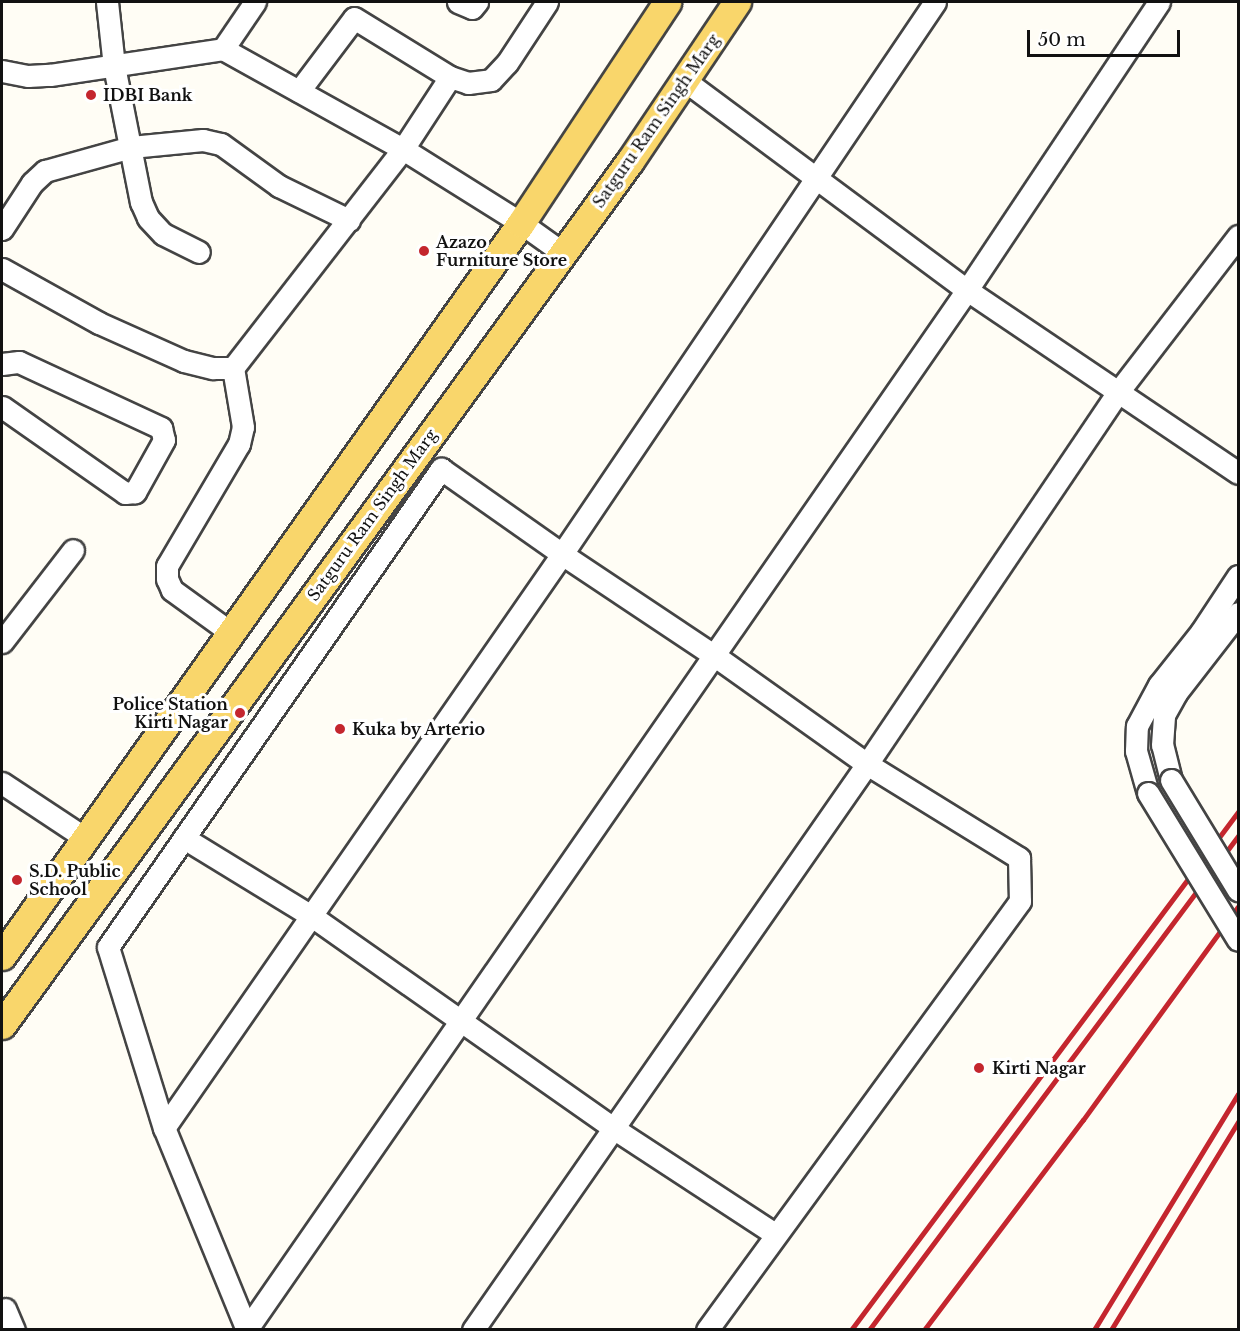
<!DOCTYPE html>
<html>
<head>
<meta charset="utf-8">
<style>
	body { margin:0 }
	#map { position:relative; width:1240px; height:1331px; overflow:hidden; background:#fffdf5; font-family:"Libre Baskerville",serif }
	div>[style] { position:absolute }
	.roads { filter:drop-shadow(2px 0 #444) drop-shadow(-2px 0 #444) drop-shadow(0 2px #444) drop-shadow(0 -2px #444) }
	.minor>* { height:21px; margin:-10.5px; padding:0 10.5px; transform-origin:10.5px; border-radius:10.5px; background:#fff }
	.major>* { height:27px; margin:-13.5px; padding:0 13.5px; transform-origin:13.5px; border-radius:13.5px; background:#f9d66b }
	.rail>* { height:4.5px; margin:-2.25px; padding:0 2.25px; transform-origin:2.25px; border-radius:2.25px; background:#c4262e }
	.bridges { filter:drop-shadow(2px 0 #444) drop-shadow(-2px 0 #444) drop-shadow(0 2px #444) drop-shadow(0 -2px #444) }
	.minor-bridge>* { height:21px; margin:-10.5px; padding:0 10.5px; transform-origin:10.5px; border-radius:10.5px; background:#fff }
	.dots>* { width:16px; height:16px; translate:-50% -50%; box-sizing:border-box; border:3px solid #fff; border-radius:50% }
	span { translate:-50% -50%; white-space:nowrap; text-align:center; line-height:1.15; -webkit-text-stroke:6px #fff; paint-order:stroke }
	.poi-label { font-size:16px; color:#111; font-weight:700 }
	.left { translate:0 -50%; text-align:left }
	.right { translate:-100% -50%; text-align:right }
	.street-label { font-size:16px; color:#111 }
	.frame { position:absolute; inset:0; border:3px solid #111; pointer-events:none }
	.scale { position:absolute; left:1027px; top:30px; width:153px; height:27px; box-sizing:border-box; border:3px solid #111; border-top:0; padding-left:8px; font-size:18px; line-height:21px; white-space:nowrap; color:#111; -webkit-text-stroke:4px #fff; paint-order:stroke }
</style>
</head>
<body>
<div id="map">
	<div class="roads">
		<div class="minor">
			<i style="left:107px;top:2px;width:64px;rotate:83.8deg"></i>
			<i style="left:114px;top:66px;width:139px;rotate:78.8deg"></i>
			<i style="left:141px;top:202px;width:17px;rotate:66deg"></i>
			<i style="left:148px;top:218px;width:22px;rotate:47deg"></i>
			<i style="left:163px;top:234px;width:40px;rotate:26.6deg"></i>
			<i style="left:458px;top:2px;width:15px;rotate:23deg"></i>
			<i style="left:472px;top:8px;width:8px;rotate:-50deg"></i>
			<i style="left:223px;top:49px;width:57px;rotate:-55.8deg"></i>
			<i style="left:2px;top:71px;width:26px;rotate:11deg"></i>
			<i style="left:28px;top:76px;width:22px;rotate:-3deg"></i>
			<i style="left:50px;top:75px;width:175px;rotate:-8.5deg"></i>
			<i style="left:223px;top:49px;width:206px;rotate:29.1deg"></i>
			<i style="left:403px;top:149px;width:139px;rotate:32.1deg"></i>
			<i style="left:521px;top:223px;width:52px;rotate:35.5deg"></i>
			<i style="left:684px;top:80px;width:352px;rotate:36.6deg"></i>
			<i style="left:967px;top:290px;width:327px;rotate:34deg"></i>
			<i style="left:299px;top:91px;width:91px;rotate:-53deg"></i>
			<i style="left:354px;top:18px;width:113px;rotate:31.6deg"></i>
			<i style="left:2px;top:229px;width:55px;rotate:-56.9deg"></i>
			<i style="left:32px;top:183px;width:18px;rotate:-43deg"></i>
			<i style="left:45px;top:171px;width:89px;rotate:-15.6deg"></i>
			<i style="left:131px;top:147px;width:72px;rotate:-5.6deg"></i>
			<i style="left:203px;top:140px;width:18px;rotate:13deg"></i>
			<i style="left:221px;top:144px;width:72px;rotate:35.9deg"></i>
			<i style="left:279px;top:186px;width:78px;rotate:25.9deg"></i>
			<i style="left:2px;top:269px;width:111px;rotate:29.1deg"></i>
			<i style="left:99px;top:323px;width:93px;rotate:24.1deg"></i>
			<i style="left:184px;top:361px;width:30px;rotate:14deg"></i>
			<i style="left:213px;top:368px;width:20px"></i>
			<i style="left:233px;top:368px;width:277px;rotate:-52.2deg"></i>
			<i style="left:403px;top:149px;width:86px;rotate:-56.9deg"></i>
			<i style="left:450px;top:77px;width:19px;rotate:18deg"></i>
			<i style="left:468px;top:83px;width:23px;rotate:-7deg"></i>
			<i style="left:491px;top:80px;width:23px;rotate:-47deg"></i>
			<i style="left:507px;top:63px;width:73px;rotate:-56.7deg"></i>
			<i style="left:2px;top:364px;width:17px;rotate:-7deg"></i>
			<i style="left:19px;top:362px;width:157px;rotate:24.9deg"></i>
			<i style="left:161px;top:428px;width:12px;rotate:76deg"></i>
			<i style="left:164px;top:440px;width:60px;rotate:119.1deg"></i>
			<i style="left:135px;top:492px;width:10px;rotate:174deg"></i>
			<i style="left:125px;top:493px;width:150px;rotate:-145deg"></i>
			<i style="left:230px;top:632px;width:72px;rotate:-144.1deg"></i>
			<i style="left:172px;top:590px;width:12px;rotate:-114deg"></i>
			<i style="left:167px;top:579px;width:13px;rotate:-90deg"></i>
			<i style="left:167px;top:566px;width:142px;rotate:-59.5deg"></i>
			<i style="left:239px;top:444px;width:17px;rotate:-77deg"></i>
			<i style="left:243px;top:427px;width:60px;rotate:-99.6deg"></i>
			<i style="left:2px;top:642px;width:116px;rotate:-52.3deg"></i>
			<i style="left:1171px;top:780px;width:36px;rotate:-104deg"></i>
			<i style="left:1162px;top:745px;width:30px;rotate:-86deg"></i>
			<i style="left:1164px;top:715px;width:25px;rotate:-61deg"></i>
			<i style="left:1176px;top:693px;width:101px;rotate:-52.2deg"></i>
			<i style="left:2px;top:783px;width:100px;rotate:33.5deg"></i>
			<i style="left:1148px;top:793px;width:44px;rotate:-105.9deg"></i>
			<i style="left:1136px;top:751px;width:25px;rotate:-88deg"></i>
			<i style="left:1137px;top:726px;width:47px;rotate:-61.8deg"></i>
			<i style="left:1159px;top:685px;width:68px;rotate:-51.6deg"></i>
			<i style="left:1201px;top:632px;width:67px;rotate:-56.5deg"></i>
			<i style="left:184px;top:838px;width:151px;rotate:31.5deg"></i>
			<i style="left:313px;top:917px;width:367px;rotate:35.1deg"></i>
			<i style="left:613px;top:1128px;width:194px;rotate:33.2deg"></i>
			<i style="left:164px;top:1128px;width:698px;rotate:-55.26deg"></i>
			<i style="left:562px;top:554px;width:666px;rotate:-55.95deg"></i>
			<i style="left:5px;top:1309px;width:23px;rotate:67deg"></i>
			<i style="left:247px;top:1329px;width:1264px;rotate:-55.28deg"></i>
			<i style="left:967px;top:290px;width:346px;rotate:-56.3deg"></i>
			<i style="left:247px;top:1330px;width:218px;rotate:-112.3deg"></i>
			<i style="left:164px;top:1128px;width:189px;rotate:-107.2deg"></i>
			<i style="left:108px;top:947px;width:583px;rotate:-55.14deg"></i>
			<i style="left:441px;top:469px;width:148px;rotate:35.1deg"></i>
			<i style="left:562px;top:554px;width:184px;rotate:33.7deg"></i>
			<i style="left:715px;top:656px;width:186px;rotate:35.4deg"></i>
			<i style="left:867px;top:764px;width:179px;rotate:31.7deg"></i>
			<i style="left:1019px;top:858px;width:43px;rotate:88.7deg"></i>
			<i style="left:1020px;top:901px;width:531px;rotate:126.11deg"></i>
			<i style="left:473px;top:1330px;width:690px;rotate:-55.16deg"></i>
			<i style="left:867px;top:764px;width:449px;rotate:-56deg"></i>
			<i style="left:1118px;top:392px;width:197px;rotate:-52.4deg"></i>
		</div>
		<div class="major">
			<i style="left:2px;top:956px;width:898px;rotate:-54.7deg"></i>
			<i style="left:521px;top:223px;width:265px;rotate:-56.5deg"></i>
			<i style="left:2px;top:1025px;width:1068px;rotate:-53.99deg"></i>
			<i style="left:630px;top:161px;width:192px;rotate:-56.1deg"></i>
		</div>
	</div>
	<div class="rail">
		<i style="left:851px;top:1330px;width:647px;rotate:-53.24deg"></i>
		<i style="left:869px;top:1330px;width:617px;rotate:-53.24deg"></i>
		<i style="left:924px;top:1330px;width:263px;rotate:-52.9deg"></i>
		<i style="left:1083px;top:1120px;width:263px;rotate:-54deg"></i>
		<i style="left:1094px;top:1330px;width:276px;rotate:-58.6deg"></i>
		<i style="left:1111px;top:1330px;width:244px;rotate:-58.6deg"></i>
	</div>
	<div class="bridges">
		<div class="minor-bridge">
			<i style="left:1171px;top:780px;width:129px;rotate:58.7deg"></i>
			<i style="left:1148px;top:793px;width:172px;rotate:58.5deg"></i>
		</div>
	</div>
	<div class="dots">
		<i style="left:91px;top:95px;background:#c4262e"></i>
		<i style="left:424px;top:251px;background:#c4262e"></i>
		<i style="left:240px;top:713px;background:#c4262e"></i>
		<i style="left:340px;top:729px;background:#c4262e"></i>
		<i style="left:17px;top:880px;background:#c4262e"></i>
		<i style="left:979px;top:1068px;background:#c4262e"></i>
	</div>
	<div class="poi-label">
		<span class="left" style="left:103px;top:95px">IDBI Bank</span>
		<span class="left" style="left:436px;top:251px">Azazo<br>Furniture Store</span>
		<span class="right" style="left:228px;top:713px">Police Station<br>Kirti Nagar</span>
		<span class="left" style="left:352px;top:729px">Kuka by Arterio</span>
		<span class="left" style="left:29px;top:880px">S.D. Public<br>School</span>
		<span class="left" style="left:992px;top:1068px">Kirti Nagar</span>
	</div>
	<div class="street-label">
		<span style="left:656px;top:121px;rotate:-55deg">Satguru Ram Singh Marg</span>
		<span style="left:372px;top:515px;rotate:-54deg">Satguru Ram Singh Marg</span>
	</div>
	<div class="frame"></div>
	<div class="scale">50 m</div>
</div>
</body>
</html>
